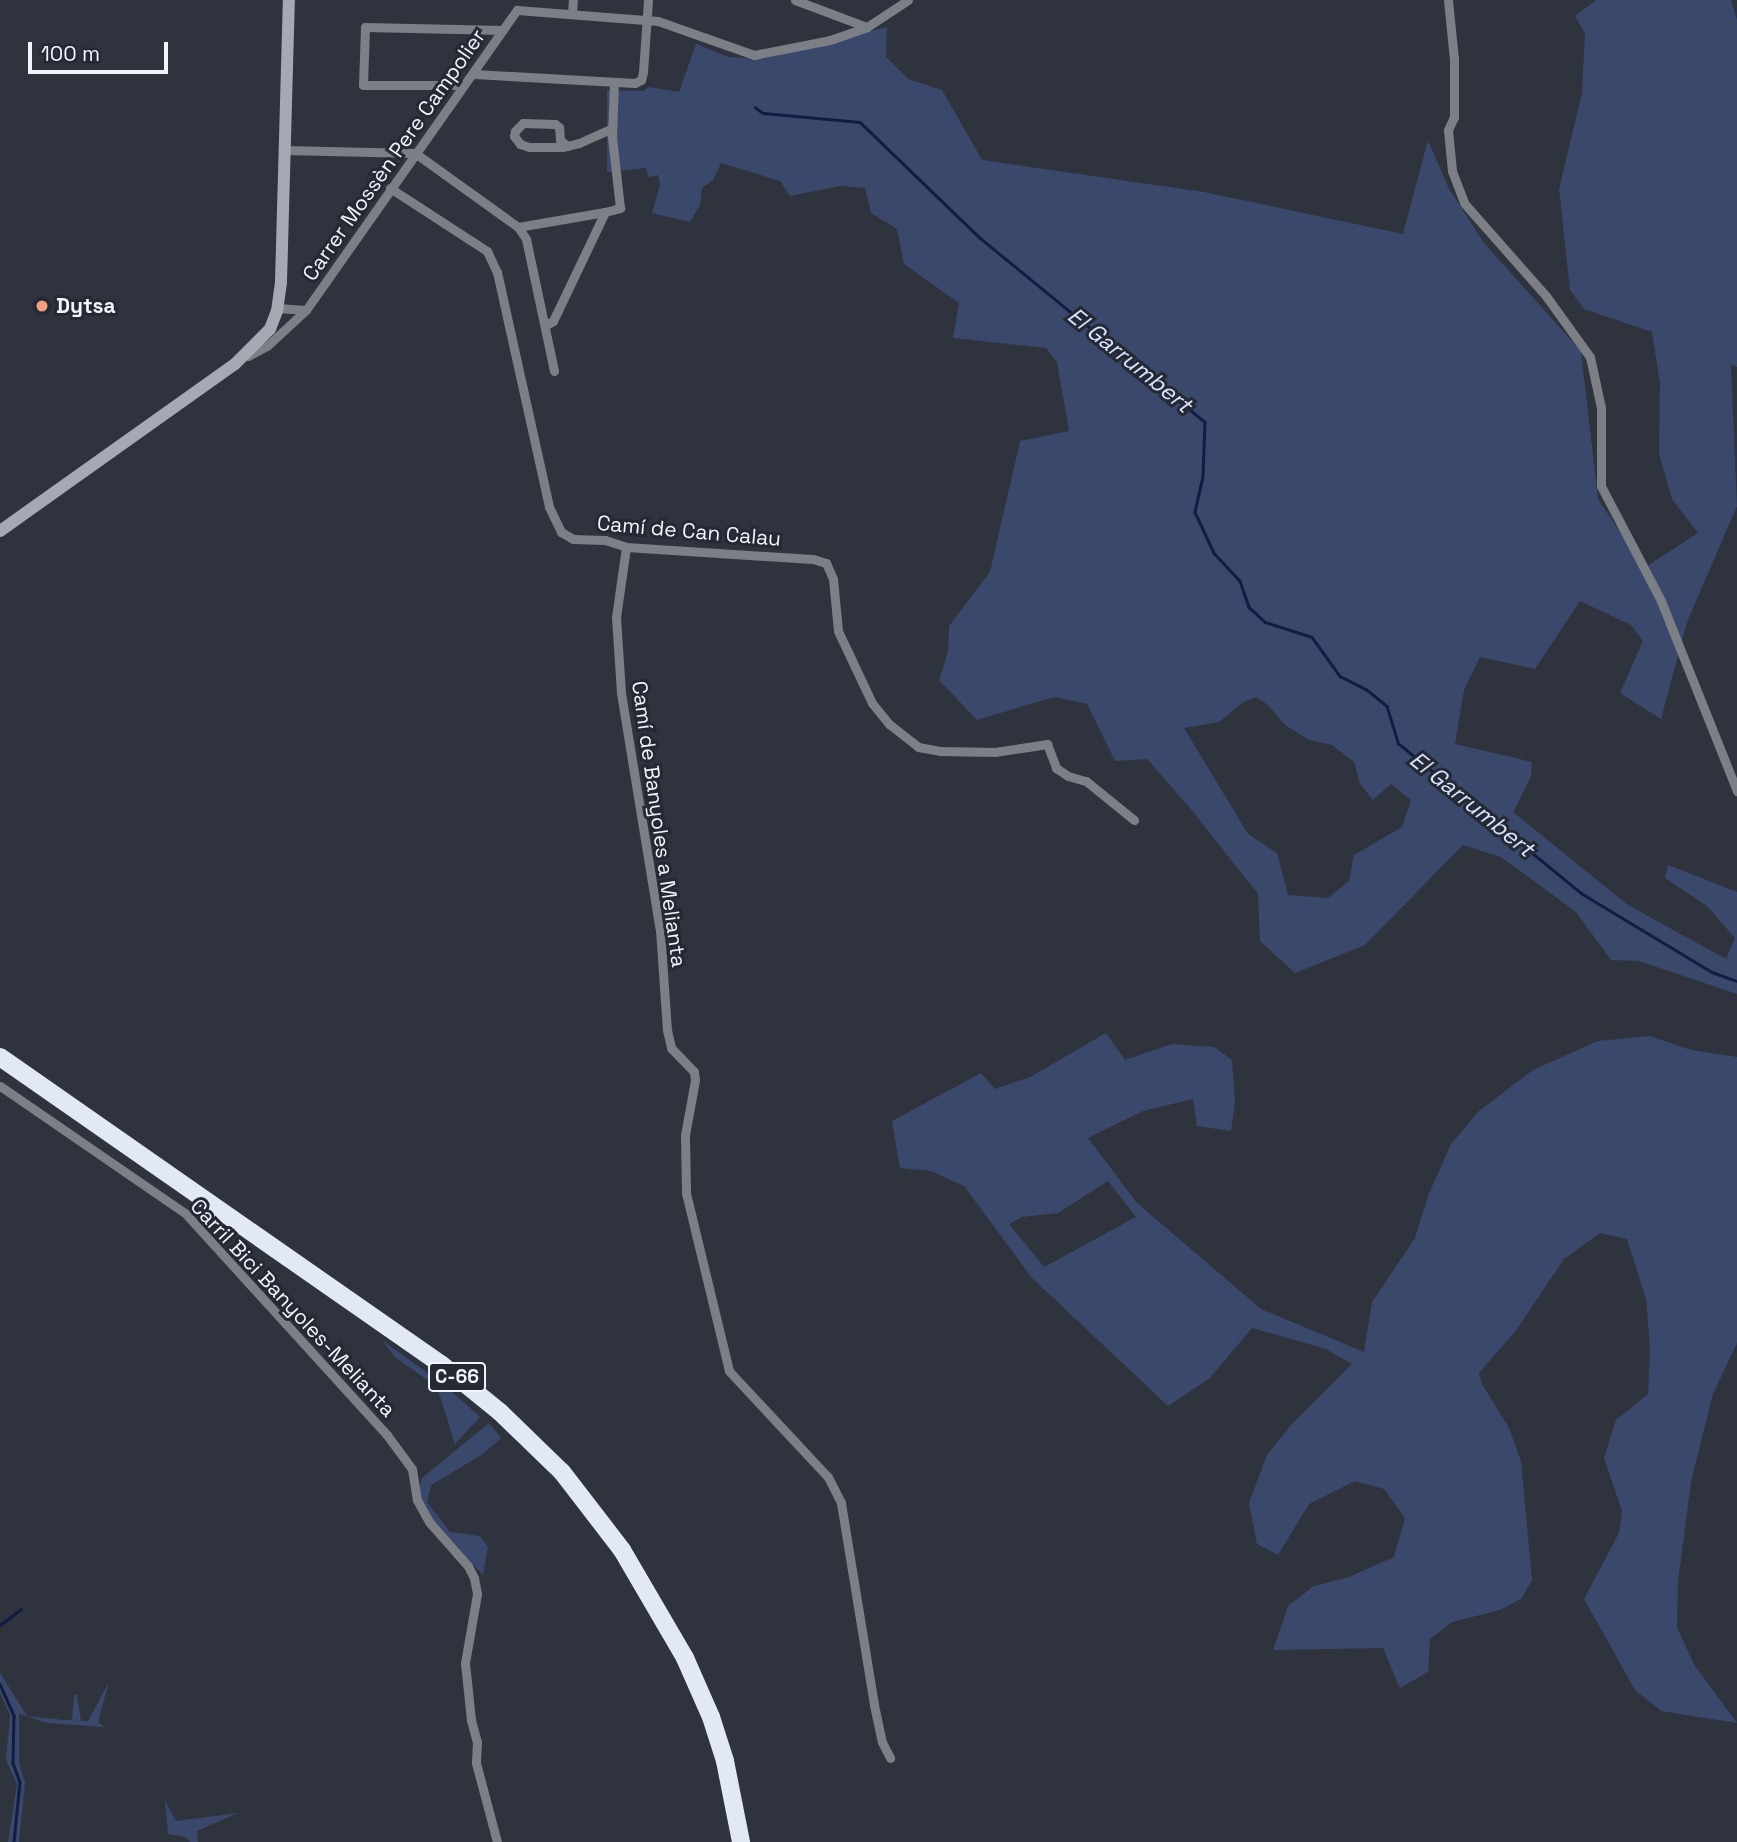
<!DOCTYPE html>
<html>
<head>
<meta charset="utf-8">
<style>
	body { margin:0 }
	#map { position:relative; width:1737px; height:1842px; overflow:hidden; background:#2f333e; font-family:"Space Grotesk",sans-serif }
	div>[style] { position:absolute }
	.green>* { inset:0; background:#3a486c }
	.stream>* { height:2.5px; margin:-1.25px; padding:0 1.25px; transform-origin:1.25px; border-radius:1.25px; background:#111d42 }
	.street>* { height:9px; margin:-4.5px; padding:0 4.5px; transform-origin:4.5px; border-radius:4.5px; background:#7c7f85 }
	.secondary>* { height:12px; margin:-6px; padding:0 6px; transform-origin:6px; border-radius:6px; background:#a6a9b3 }
	.highway>* { height:18px; margin:-9px; padding:0 9px; transform-origin:9px; border-radius:9px; background:#e2e8f6 }
	.dots>* { width:19px; height:19px; translate:-50% -50%; box-sizing:border-box; border:4px solid #252934; border-radius:50% }
	span { translate:-50% -50%; white-space:nowrap; text-align:center; line-height:1.15; -webkit-text-stroke:6px #252934; paint-order:stroke }
	.shield-label span { padding:2px 5px; background:#252934; border:2px solid; border-radius:5px; -webkit-text-stroke-width:0 }
	.shield-label { font-size:19px; color:#f1f4fb; font-weight:700 }
	.street-label { font-size:21px; color:#f1f4fb }
	.poi-label { font-size:21px; color:#f1f4fb; font-weight:700 }
	.left { translate:0 -50%; text-align:left }
	.water-label { font-size:23px; color:#d7e3ff; font-style:italic }
	.scale { position:absolute; left:28px; top:42px; width:140px; height:32px; box-sizing:border-box; border:4px solid #f1f4fb; border-top:0; padding-left:9px; font-size:21px; line-height:24px; white-space:nowrap; color:#f1f4fb; -webkit-text-stroke:5px #252934; paint-order:stroke }
</style>
</head>
<body>
<div id="map">
	<div class="green">
		<i style="clip-path:polygon(evenodd,1596px 0,1731px 0,1737px 20px,1737px 367px,1731px 365px,1737px 506px,1687px 622px,1661px 719px,1620px 693px,1643px 641px,1631px 625px,1580px 601px,1535px 669px,1480px 657px,1464px 690px,1455px 744px,1532px 762px,1531px 777px,1513px 812px,1628px 905px,1726px 959px,1735px 938px,1707px 906px,1665px 878px,1668px 865px,1737px 892px,1737px 994px,1639px 961px,1611px 960px,1576px 912px,1501px 857px,1463px 845px,1365px 945px,1295px 973px,1260px 941px,1258px 894px,1190px 808px,1147px 759px,1115px 761px,1087px 704px,1054px 697px,977px 720px,939px 680px,948px 652px,949px 626px,990px 572px,1020px 441px,1069px 431px,1057px 362px,1046px 348px,953px 338px,959px 303px,904px 264px,897px 229px,871px 213px,865px 188px,840px 186px,790px 196px,780px 181px,721px 163px,713px 180px,702px 188px,700px 205px,690px 222px,652px 213px,660px 185px,658px 175px,648px 177px,646px 168px,607px 172px,607px 90px,644px 91px,648px 87px,679px 92px,696px 44px,729px 57px,763px 59px,887px 27px,886px 57px,908px 79px,942px 90px,982px 160px,1204px 192px,1403px 234px,1428px 140px,1448px 187px,1484px 243px,1581px 351px,1598px 499px,1644px 568px,1698px 533px,1672px 499px,1659px 454px,1660px 383px,1652px 332px,1584px 309px,1570px 290px,1559px 189px,1582px 93px,1585px 33px,1575px 16px,1596px 0,1256px 697px,1267px 704px,1285px 725px,1309px 740px,1332px 745px,1354px 762px,1360px 784px,1373px 800px,1391px 784px,1411px 800px,1402px 827px,1354px 855px,1349px 881px,1328px 898px,1288px 895px,1277px 853px,1248px 834px,1184px 728px,1219px 722px,1242px 703px,1256px 697px)"></i>
		<i style="clip-path:polygon(evenodd,1106px 1033px,1125px 1060px,1172px 1044px,1214px 1047px,1232px 1060px,1235px 1102px,1231px 1131px,1197px 1126px,1193px 1099px,1143px 1111px,1088px 1138px,1137px 1203px,1261px 1309px,1364px 1352px,1372px 1302px,1415px 1238px,1428px 1196px,1451px 1144px,1479px 1111px,1533px 1070px,1598px 1041px,1650px 1036px,1691px 1050px,1737px 1057px,1737px 1343px,1713px 1394px,1691px 1482px,1678px 1582px,1677px 1628px,1695px 1666px,1737px 1723px,1661px 1711px,1635px 1690px,1584px 1599px,1619px 1533px,1622px 1511px,1604px 1458px,1616px 1420px,1648px 1394px,1650px 1349px,1646px 1299px,1627px 1239px,1600px 1233px,1564px 1259px,1517px 1329px,1479px 1373px,1482px 1384px,1509px 1428px,1521px 1461px,1532px 1580px,1521px 1599px,1500px 1610px,1452px 1622px,1430px 1639px,1428px 1672px,1400px 1688px,1383px 1648px,1273px 1650px,1288px 1606px,1314px 1586px,1349px 1577px,1394px 1557px,1405px 1518px,1384px 1489px,1355px 1481px,1309px 1504px,1278px 1555px,1257px 1544px,1249px 1503px,1267px 1455px,1291px 1425px,1352px 1364px,1326px 1349px,1252px 1328px,1210px 1378px,1168px 1406px,1032px 1278px,964px 1186px,931px 1171px,900px 1168px,892px 1121px,981px 1073px,995px 1089px,1030px 1077px,1106px 1033px,1108px 1181px,1136px 1217px,1044px 1267px,1009px 1224px,1022px 1217px,1058px 1213px,1108px 1181px)"></i>
		<i style="clip-path:polygon(382px 1340px,444px 1385px,480px 1417px,455px 1444px,437px 1387px,395px 1357px)"></i>
		<i style="clip-path:polygon(489px 1423px,501px 1438px,483px 1454px,431px 1485px,427px 1502px,450px 1532px,480px 1536px,488px 1547px,483px 1575px,428px 1516px,418px 1493px,422px 1478px)"></i>
		<i style="clip-path:polygon(0 1673px,27px 1716px,63px 1720px,72px 1720px,74px 1695px,77px 1695px,81px 1721px,88px 1721px,109px 1682px,98px 1722px,104px 1727px,48px 1723px,19px 1714px,19px 1763px,25px 1783px,19px 1842px,8px 1842px,17px 1784px,6px 1760px,10px 1715px,0 1693px)"></i>
		<i style="clip-path:polygon(165px 1800px,176px 1821px,238px 1813px,197px 1831px,198px 1842px,190px 1842px,186px 1837px,168px 1834px)"></i>
	</div>
	<div class="stream">
		<i style="left:755px;top:107px;width:10px;rotate:37deg"></i>
		<i style="left:763px;top:113px;width:97px;rotate:5.3deg"></i>
		<i style="left:860px;top:122px;width:165px;rotate:44deg"></i>
		<i style="left:979px;top:237px;width:292px;rotate:39.3deg"></i>
		<i style="left:1205px;top:422px;width:55px;rotate:92.1deg"></i>
		<i style="left:1203px;top:477px;width:36px;rotate:103deg"></i>
		<i style="left:1195px;top:512px;width:45px;rotate:65.1deg"></i>
		<i style="left:1214px;top:553px;width:38px;rotate:47deg"></i>
		<i style="left:1240px;top:581px;width:28px;rotate:71deg"></i>
		<i style="left:1249px;top:607px;width:22px;rotate:43deg"></i>
		<i style="left:1265px;top:622px;width:49px;rotate:17.7deg"></i>
		<i style="left:1312px;top:637px;width:48px;rotate:54.3deg"></i>
		<i style="left:1340px;top:676px;width:29px;rotate:27deg"></i>
		<i style="left:1366px;top:689px;width:27px;rotate:39deg"></i>
		<i style="left:1387px;top:706px;width:39px;rotate:73deg"></i>
		<i style="left:1398px;top:743px;width:237px;rotate:39.3deg"></i>
		<i style="left:1581px;top:893px;width:153px;rotate:31.1deg"></i>
		<i style="left:1712px;top:972px;width:27px;rotate:20deg"></i>
		<i style="left:0;top:1625px;width:26px;rotate:-37deg"></i>
		<i style="left:0;top:1684px;width:35px;rotate:66deg"></i>
		<i style="left:14px;top:1716px;width:47px;rotate:91.2deg"></i>
		<i style="left:13px;top:1763px;width:20px;rotate:70deg"></i>
		<i style="left:20px;top:1782px;width:60px;rotate:95.7deg"></i>
	</div>
	<div class="street">
		<i style="left:795px;top:0;width:77px;rotate:20.6deg"></i>
		<i style="left:1448px;top:0;width:59px;rotate:84.2deg"></i>
		<i style="left:1454px;top:59px;width:58px;rotate:90deg"></i>
		<i style="left:1454px;top:117px;width:14px;rotate:115deg"></i>
		<i style="left:1448px;top:130px;width:41px;rotate:84.4deg"></i>
		<i style="left:1452px;top:171px;width:34px;rotate:69deg"></i>
		<i style="left:1464px;top:203px;width:124px;rotate:48.6deg"></i>
		<i style="left:1546px;top:296px;width:75px;rotate:54.2deg"></i>
		<i style="left:1590px;top:357px;width:52px;rotate:77.8deg"></i>
		<i style="left:1601px;top:408px;width:78px;rotate:90deg"></i>
		<i style="left:1601px;top:486px;width:130px;rotate:62.4deg"></i>
		<i style="left:1661px;top:601px;width:205px;rotate:68.2deg"></i>
		<i style="left:572px;top:13px;width:13px;rotate:-86deg"></i>
		<i style="left:474px;top:74px;width:161px;rotate:3.2deg"></i>
		<i style="left:635px;top:83px;width:7px;rotate:-27deg"></i>
		<i style="left:641px;top:80px;width:8px;rotate:-76deg"></i>
		<i style="left:643px;top:72px;width:72px;rotate:-86deg"></i>
		<i style="left:463px;top:85px;width:100px;rotate:180deg"></i>
		<i style="left:363px;top:85px;width:58px;rotate:-88deg"></i>
		<i style="left:365px;top:27px;width:138px;rotate:1.2deg"></i>
		<i style="left:567px;top:146px;width:9px;rotate:-139deg"></i>
		<i style="left:560px;top:140px;width:13px;rotate:-94deg"></i>
		<i style="left:559px;top:127px;width:5px;rotate:-143deg"></i>
		<i style="left:555px;top:124px;width:32px;rotate:-178deg"></i>
		<i style="left:523px;top:123px;width:11px;rotate:135deg"></i>
		<i style="left:515px;top:131px;width:5px;rotate:101deg"></i>
		<i style="left:514px;top:136px;width:10px;rotate:53deg"></i>
		<i style="left:520px;top:144px;width:9px;rotate:18deg"></i>
		<i style="left:529px;top:147px;width:33px"></i>
		<i style="left:562px;top:147px;width:5px;rotate:-11deg"></i>
		<i style="left:567px;top:146px;width:12px;rotate:-14deg"></i>
		<i style="left:579px;top:143px;width:36px;rotate:-24deg"></i>
		<i style="left:284px;top:150px;width:131px;rotate:1.3deg"></i>
		<i style="left:415px;top:153px;width:127px;rotate:35.7deg"></i>
		<i style="left:518px;top:227px;width:14px;rotate:56deg"></i>
		<i style="left:526px;top:239px;width:135px;rotate:78deg"></i>
		<i style="left:390px;top:188px;width:116px;rotate:33deg"></i>
		<i style="left:487px;top:251px;width:23px;rotate:65deg"></i>
		<i style="left:497px;top:272px;width:241px;rotate:77.5deg"></i>
		<i style="left:549px;top:507px;width:28px;rotate:64deg"></i>
		<i style="left:561px;top:532px;width:14px;rotate:30deg"></i>
		<i style="left:573px;top:539px;width:32px;rotate:2deg"></i>
		<i style="left:605px;top:540px;width:22px;rotate:18deg"></i>
		<i style="left:626px;top:547px;width:187px;rotate:3.7deg"></i>
		<i style="left:813px;top:559px;width:14px;rotate:17deg"></i>
		<i style="left:826px;top:563px;width:17px;rotate:66deg"></i>
		<i style="left:833px;top:579px;width:52px;rotate:84.5deg"></i>
		<i style="left:838px;top:631px;width:80px;rotate:64.7deg"></i>
		<i style="left:872px;top:703px;width:27px;rotate:51deg"></i>
		<i style="left:889px;top:724px;width:37px;rotate:38deg"></i>
		<i style="left:918px;top:747px;width:22px;rotate:10deg"></i>
		<i style="left:940px;top:751px;width:55px;rotate:1deg"></i>
		<i style="left:995px;top:752px;width:53px;rotate:-8.7deg"></i>
		<i style="left:1047px;top:744px;width:26px;rotate:69deg"></i>
		<i style="left:1056px;top:768px;width:14px;rotate:34deg"></i>
		<i style="left:1068px;top:776px;width:19px;rotate:16deg"></i>
		<i style="left:1086px;top:781px;width:62px;rotate:39.1deg"></i>
		<i style="left:518px;top:227px;width:88px;rotate:-9.8deg"></i>
		<i style="left:278px;top:308px;width:28px;rotate:4deg"></i>
		<i style="left:546px;top:325px;width:8px;rotate:-30deg"></i>
		<i style="left:553px;top:321px;width:121px;rotate:-64.5deg"></i>
		<i style="left:605px;top:212px;width:16px;rotate:-15deg"></i>
		<i style="left:620px;top:208px;width:71px;rotate:-96.4deg"></i>
		<i style="left:612px;top:137px;width:54px;rotate:-87.9deg"></i>
		<i style="left:248px;top:356px;width:21px;rotate:-28deg"></i>
		<i style="left:267px;top:346px;width:53px;rotate:-42.7deg"></i>
		<i style="left:306px;top:310px;width:367px;rotate:-54.9deg"></i>
		<i style="left:517px;top:10px;width:141px;rotate:4.5deg"></i>
		<i style="left:658px;top:21px;width:102px;rotate:19.5deg"></i>
		<i style="left:754px;top:55px;width:77px;rotate:-11.2deg"></i>
		<i style="left:830px;top:40px;width:39px;rotate:-19deg"></i>
		<i style="left:867px;top:27px;width:49px;rotate:-33.4deg"></i>
		<i style="left:626px;top:547px;width:71px;rotate:98.1deg"></i>
		<i style="left:616px;top:617px;width:76px;rotate:86.2deg"></i>
		<i style="left:621px;top:693px;width:240px;rotate:80.7deg"></i>
		<i style="left:660px;top:930px;width:100px;rotate:86deg"></i>
		<i style="left:667px;top:1030px;width:18px;rotate:77deg"></i>
		<i style="left:671px;top:1048px;width:33px;rotate:46deg"></i>
		<i style="left:694px;top:1072px;width:8px;rotate:83deg"></i>
		<i style="left:695px;top:1080px;width:56px;rotate:100.3deg"></i>
		<i style="left:685px;top:1135px;width:58px;rotate:89deg"></i>
		<i style="left:686px;top:1193px;width:183px;rotate:76.4deg"></i>
		<i style="left:729px;top:1371px;width:145px;rotate:47deg"></i>
		<i style="left:828px;top:1477px;width:29px;rotate:63deg"></i>
		<i style="left:841px;top:1503px;width:205px;rotate:80.7deg"></i>
		<i style="left:874px;top:1705px;width:38px;rotate:78deg"></i>
		<i style="left:882px;top:1742px;width:18px;rotate:63deg"></i>
		<i style="left:0;top:1086px;width:224px;rotate:34.5deg"></i>
		<i style="left:185px;top:1213px;width:300px;rotate:47.7deg"></i>
		<i style="left:387px;top:1435px;width:42px;rotate:53.7deg"></i>
		<i style="left:412px;top:1469px;width:31px;rotate:81deg"></i>
		<i style="left:417px;top:1500px;width:26px;rotate:61deg"></i>
		<i style="left:430px;top:1523px;width:57px;rotate:48.5deg"></i>
		<i style="left:468px;top:1566px;width:13px;rotate:63deg"></i>
		<i style="left:474px;top:1578px;width:16px;rotate:79deg"></i>
		<i style="left:477px;top:1594px;width:70px;rotate:99.9deg"></i>
		<i style="left:465px;top:1663px;width:57px;rotate:84deg"></i>
		<i style="left:471px;top:1720px;width:23px;rotate:75deg"></i>
		<i style="left:477px;top:1742px;width:21px;rotate:93deg"></i>
		<i style="left:476px;top:1763px;width:82px;rotate:75.1deg"></i>
	</div>
	<div class="secondary">
		<i style="left:0;top:531px;width:288px;rotate:-35.4deg"></i>
		<i style="left:235px;top:364px;width:49px;rotate:-45deg"></i>
		<i style="left:270px;top:329px;width:19px;rotate:-69deg"></i>
		<i style="left:277px;top:311px;width:29px;rotate:-82deg"></i>
		<i style="left:281px;top:282px;width:282px;rotate:-88.4deg"></i>
	</div>
	<div class="highway">
		<i style="left:0;top:1057px;width:539px;rotate:34.87deg"></i>
		<i style="left:442px;top:1365px;width:75px;rotate:39deg"></i>
		<i style="left:500px;top:1412px;width:86px;rotate:44.1deg"></i>
		<i style="left:562px;top:1472px;width:98px;rotate:52.4deg"></i>
		<i style="left:622px;top:1550px;width:125px;rotate:59.7deg"></i>
		<i style="left:685px;top:1658px;width:64px;rotate:66.2deg"></i>
		<i style="left:711px;top:1717px;width:46px;rotate:72.3deg"></i>
		<i style="left:725px;top:1761px;width:83px;rotate:78.8deg"></i>
	</div>
	<div class="dots">
		<i style="left:42px;top:306px;background:#f3a081"></i>
	</div>
	<div class="shield-label">
		<span style="left:457px;top:1377px">C-66</span>
	</div>
	<div class="street-label">
		<span style="left:394px;top:155px;rotate:-55deg">Carrer Mossèn Pere Campolier</span>
		<span style="left:689px;top:531px;rotate:5deg">Camí de Can Calau</span>
		<span style="left:659px;top:824px;rotate:82deg">Camí de Banyoles a Melianta</span>
		<span style="left:293px;top:1308px;rotate:47deg">Carril Bici Banyoles-Melianta</span>
	</div>
	<div class="poi-label">
		<span class="left" style="left:56px;top:306px">Dytsa</span>
	</div>
	<div class="water-label">
		<span style="left:1130px;top:360px;rotate:39deg">El Garrumbert</span>
		<span style="left:1472px;top:804px;rotate:39deg">El Garrumbert</span>
	</div>
	<div class="scale">100 m</div>
</div>
</body>
</html>
